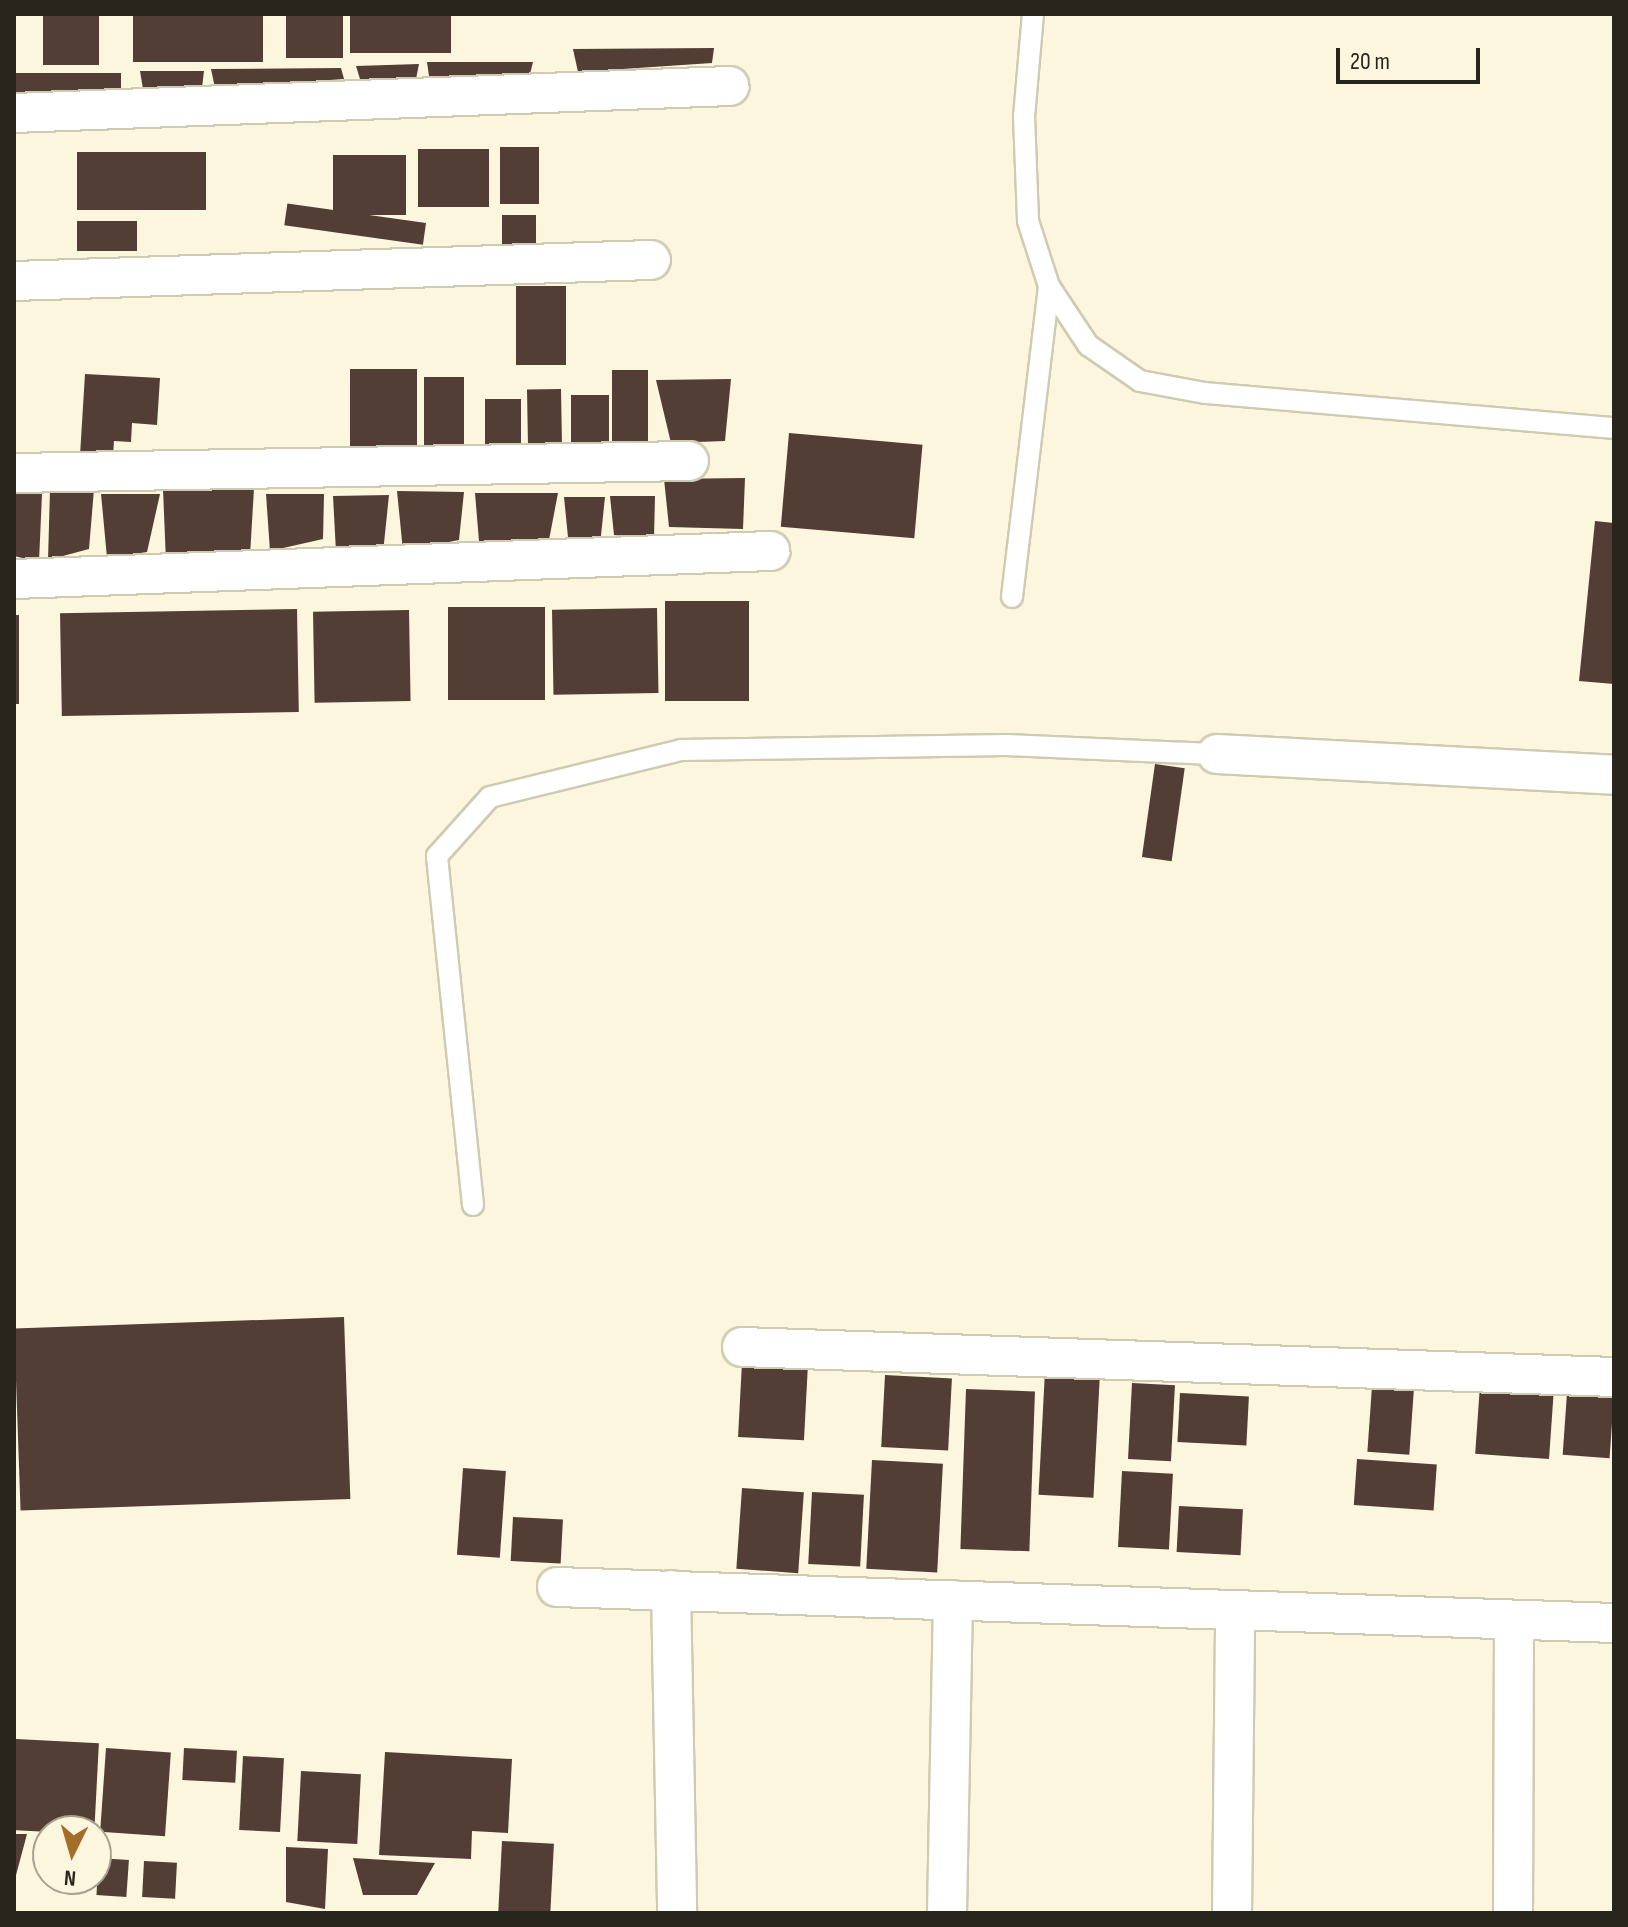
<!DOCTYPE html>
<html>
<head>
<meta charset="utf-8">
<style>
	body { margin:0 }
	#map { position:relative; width:1628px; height:1927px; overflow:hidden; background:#fcf6de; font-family:"Sofia Sans Condensed",sans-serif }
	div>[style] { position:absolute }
	.building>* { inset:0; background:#523e34; transform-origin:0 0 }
	.roads { filter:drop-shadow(2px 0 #cfcab2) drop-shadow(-2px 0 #cfcab2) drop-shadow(0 2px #cfcab2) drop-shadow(0 -2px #cfcab2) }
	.service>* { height:20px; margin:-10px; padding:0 10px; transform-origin:10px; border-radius:10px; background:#fff }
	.minor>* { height:38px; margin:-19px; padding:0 19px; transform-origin:19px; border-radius:19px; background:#fff }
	span { translate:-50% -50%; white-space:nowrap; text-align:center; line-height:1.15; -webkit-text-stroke:8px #fcf6de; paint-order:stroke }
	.frame { position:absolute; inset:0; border:16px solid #27251c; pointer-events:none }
	.north { position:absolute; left:32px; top:1815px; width:80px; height:80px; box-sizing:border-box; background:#fcf6de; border:2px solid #a7a290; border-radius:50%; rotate:185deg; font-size:22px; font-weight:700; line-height:32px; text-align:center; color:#27251c }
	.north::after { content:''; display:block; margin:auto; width:28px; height:36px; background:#a46e29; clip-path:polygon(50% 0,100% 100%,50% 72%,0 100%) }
	.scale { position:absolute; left:1336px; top:48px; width:144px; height:36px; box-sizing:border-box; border:4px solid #27251c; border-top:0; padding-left:10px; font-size:24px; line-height:28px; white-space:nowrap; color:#27251c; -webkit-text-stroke:6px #fcf6de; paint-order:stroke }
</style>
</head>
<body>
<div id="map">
	<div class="building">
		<i style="left:43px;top:14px;width:56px;height:51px"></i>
		<i style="left:133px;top:14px;width:130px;height:48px"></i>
		<i style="left:286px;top:14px;width:57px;height:44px"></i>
		<i style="left:350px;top:14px;width:101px;height:39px"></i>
		<i style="clip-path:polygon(714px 48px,712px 63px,578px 72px,573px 49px)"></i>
		<i style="clip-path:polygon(427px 62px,533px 62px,530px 74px,430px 83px)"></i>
		<i style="clip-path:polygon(419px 64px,415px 84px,360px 79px,356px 66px)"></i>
		<i style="clip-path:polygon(341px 68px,344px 79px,215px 88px,211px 69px)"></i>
		<i style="clip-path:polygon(140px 71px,204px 71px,201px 96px,144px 95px)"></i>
		<i style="left:121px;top:73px;width:26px;height:107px;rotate:90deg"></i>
		<i style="left:500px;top:147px;width:39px;height:57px"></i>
		<i style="left:418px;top:149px;width:71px;height:58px"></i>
		<i style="left:206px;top:152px;width:58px;height:129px;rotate:90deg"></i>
		<i style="left:333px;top:155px;width:73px;height:60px"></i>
		<i style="left:502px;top:215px;width:34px;height:38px"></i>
		<i style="left:137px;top:221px;width:30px;height:60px;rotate:90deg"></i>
		<i style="left:426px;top:223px;width:22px;height:140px;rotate:98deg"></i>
		<i style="left:566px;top:286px;width:79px;height:50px;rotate:90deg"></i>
		<i style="left:417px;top:369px;width:91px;height:67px;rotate:90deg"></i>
		<i style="left:612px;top:370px;width:36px;height:83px"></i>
		<i style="clip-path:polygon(85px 374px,160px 378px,157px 425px,132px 423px,131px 442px,114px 441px,113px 456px,80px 455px)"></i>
		<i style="left:424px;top:377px;width:40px;height:86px"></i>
		<i style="clip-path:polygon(731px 379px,725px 441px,671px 443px,656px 380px)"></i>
		<i style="left:561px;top:389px;width:61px;height:34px;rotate:89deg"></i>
		<i style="left:609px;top:395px;width:59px;height:38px;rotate:90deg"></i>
		<i style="left:485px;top:399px;width:36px;height:53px"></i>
		<i style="left:789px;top:433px;width:134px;height:94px;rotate:5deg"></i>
		<i style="clip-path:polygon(745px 478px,743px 529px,669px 527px,664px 479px)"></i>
		<i style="clip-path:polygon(254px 488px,250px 556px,166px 562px,163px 489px)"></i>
		<i style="clip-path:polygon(94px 489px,89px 549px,48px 560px,50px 490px)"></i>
		<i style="clip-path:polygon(397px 491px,464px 492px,459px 540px,403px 551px)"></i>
		<i style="clip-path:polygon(475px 493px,558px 493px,549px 540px,479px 541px)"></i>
		<i style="clip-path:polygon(14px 494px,42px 494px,39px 562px,14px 556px)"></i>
		<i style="clip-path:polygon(101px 494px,160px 494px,147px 552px,107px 558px)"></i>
		<i style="clip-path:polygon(266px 494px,324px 494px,323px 539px,270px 551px)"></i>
		<i style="clip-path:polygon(389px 495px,383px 553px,336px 552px,333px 496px)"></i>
		<i style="clip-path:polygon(610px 496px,655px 496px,654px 538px,614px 535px)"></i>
		<i style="clip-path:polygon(564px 497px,605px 497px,600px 545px,568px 537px)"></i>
		<i style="clip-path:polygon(1595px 521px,1614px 523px,1614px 684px,1579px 681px)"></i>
		<i style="left:665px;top:601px;width:84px;height:100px"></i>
		<i style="left:545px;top:607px;width:93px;height:97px;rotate:90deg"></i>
		<i style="left:657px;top:608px;width:85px;height:105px;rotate:89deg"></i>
		<i style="left:297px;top:609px;width:103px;height:237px;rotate:89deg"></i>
		<i style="left:409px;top:610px;width:91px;height:96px;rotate:89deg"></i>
		<i style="left:14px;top:615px;width:5px;height:89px"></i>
		<i style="left:1155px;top:764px;width:30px;height:94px;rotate:8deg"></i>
		<i style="left:344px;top:1317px;width:182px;height:330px;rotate:88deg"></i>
		<i style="left:742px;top:1362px;width:66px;height:75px;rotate:3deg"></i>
		<i style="left:1045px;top:1371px;width:55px;height:124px;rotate:3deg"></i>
		<i style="left:885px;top:1375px;width:67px;height:72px;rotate:3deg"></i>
		<i style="left:1132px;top:1383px;width:43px;height:76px;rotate:3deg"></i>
		<i style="left:1480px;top:1385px;width:74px;height:69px;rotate:4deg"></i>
		<i style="left:1372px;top:1386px;width:42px;height:66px;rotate:4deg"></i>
		<i style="left:966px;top:1389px;width:69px;height:160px;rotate:2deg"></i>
		<i style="left:1180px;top:1393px;width:69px;height:49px;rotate:3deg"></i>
		<i style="left:1567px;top:1393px;width:47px;height:62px;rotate:4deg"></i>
		<i style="left:1357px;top:1459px;width:80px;height:46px;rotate:4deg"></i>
		<i style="left:872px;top:1460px;width:71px;height:109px;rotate:3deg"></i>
		<i style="left:463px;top:1468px;width:43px;height:87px;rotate:4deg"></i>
		<i style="left:1122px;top:1471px;width:51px;height:76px;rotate:3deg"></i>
		<i style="left:742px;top:1488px;width:62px;height:81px;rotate:4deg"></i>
		<i style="left:812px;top:1492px;width:52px;height:72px;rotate:3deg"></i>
		<i style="left:1179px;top:1506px;width:64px;height:46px;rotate:3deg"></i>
		<i style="left:513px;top:1517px;width:50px;height:44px;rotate:3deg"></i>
		<i style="left:16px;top:1739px;width:83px;height:91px;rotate:3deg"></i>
		<i style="left:106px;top:1748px;width:65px;height:84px;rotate:4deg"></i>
		<i style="left:184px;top:1748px;width:53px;height:32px;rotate:3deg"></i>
		<i style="clip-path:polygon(385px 1752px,512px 1759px,508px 1833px,472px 1831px,471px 1859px,379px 1855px)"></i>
		<i style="left:243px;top:1756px;width:41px;height:74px;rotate:3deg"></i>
		<i style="left:301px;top:1771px;width:60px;height:70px;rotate:3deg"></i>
		<i style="clip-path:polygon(14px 1834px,27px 1834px,15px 1879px,14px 1879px)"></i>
		<i style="left:502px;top:1841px;width:52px;height:72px;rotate:3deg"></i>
		<i style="clip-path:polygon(286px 1847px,328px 1849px,325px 1909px,286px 1902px)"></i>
		<i style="left:99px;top:1858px;width:30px;height:37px;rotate:4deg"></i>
		<i style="clip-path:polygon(353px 1858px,435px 1863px,417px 1895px,363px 1895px)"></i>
		<i style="left:144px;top:1861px;width:33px;height:36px;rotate:3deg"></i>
	</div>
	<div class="roads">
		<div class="service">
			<i style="left:1033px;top:14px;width:102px;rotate:95deg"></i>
			<i style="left:1024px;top:116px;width:105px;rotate:87.8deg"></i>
			<i style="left:1028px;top:221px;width:68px;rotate:72.1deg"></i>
			<i style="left:1049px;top:286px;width:71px;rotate:56.5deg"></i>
			<i style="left:1088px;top:345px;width:63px;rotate:34.7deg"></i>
			<i style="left:1140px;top:381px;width:66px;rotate:10.5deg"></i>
			<i style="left:1205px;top:393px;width:410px;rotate:4.9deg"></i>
			<i style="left:1012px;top:597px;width:313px;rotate:-83.2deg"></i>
			<i style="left:473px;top:1205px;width:351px;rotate:-95.9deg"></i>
			<i style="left:437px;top:856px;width:79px;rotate:-48.1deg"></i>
			<i style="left:490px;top:797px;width:197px;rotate:-13.8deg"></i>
			<i style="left:681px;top:750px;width:326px;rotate:-0.9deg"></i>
			<i style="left:1007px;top:745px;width:210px;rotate:2.5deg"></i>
		</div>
		<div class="minor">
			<i style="left:14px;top:113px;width:716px;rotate:-2.16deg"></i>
			<i style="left:14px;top:281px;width:637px;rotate:-1.89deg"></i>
			<i style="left:14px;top:473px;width:675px;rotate:-1.02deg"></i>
			<i style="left:14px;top:579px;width:757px;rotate:-2.12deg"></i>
			<i style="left:1217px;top:754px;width:398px;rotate:3deg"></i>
			<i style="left:742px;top:1347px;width:873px;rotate:1.97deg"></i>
			<i style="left:557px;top:1587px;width:1058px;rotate:1.95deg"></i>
			<i style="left:671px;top:1590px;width:323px;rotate:88.9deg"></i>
			<i style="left:947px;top:1913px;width:313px;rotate:-88.9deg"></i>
			<i style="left:1232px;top:1913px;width:302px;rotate:-89.4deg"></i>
			<i style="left:1513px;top:1913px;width:292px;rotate:-89.8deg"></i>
		</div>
	</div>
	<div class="frame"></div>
	<div class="north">N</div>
	<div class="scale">20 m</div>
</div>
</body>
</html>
